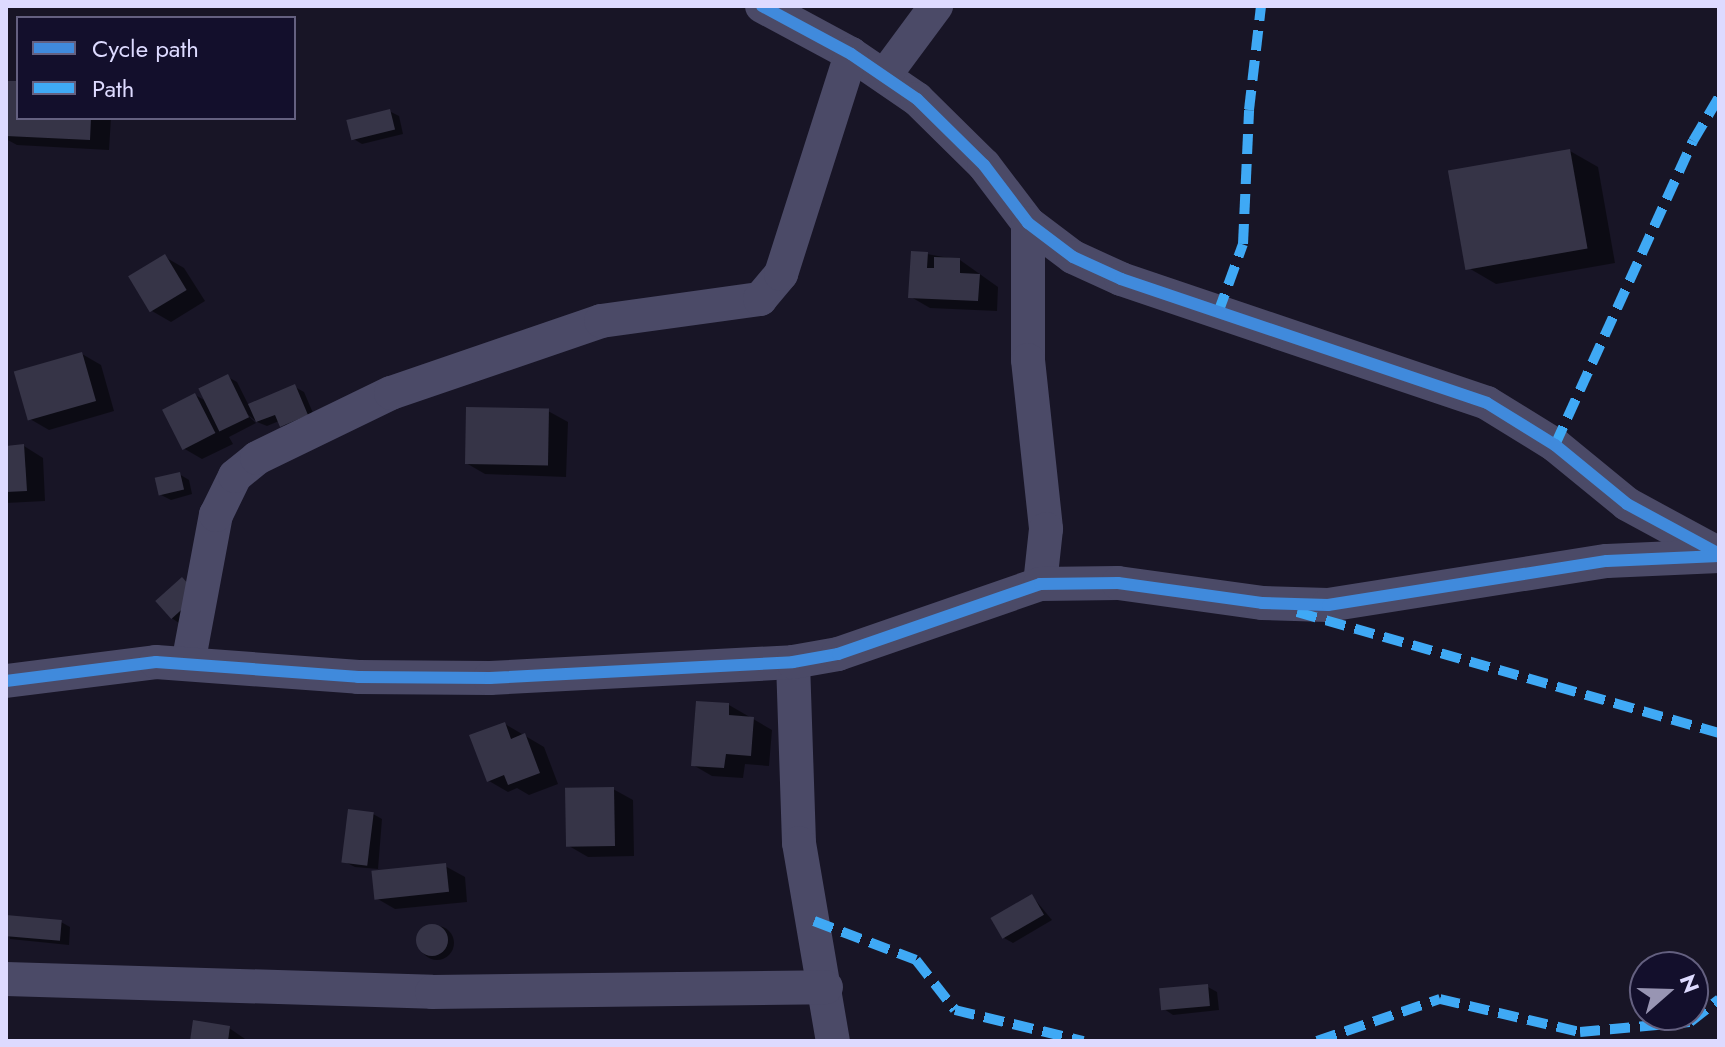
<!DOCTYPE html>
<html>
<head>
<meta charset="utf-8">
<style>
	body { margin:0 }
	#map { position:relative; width:1725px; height:1047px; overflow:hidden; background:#181526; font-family:Jost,sans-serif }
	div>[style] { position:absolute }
	.shadow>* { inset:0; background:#0007 }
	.round { border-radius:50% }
	.building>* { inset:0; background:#363447; transform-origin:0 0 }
	.street>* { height:34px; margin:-17px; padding:0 17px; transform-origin:17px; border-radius:17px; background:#4b4a67 }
	.quiet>* { height:10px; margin-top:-5px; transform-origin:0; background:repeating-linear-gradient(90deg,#3fa9f5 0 20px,transparent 0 30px) }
	.cycleway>* { height:12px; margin:-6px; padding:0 6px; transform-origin:6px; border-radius:6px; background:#408adc }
	span { translate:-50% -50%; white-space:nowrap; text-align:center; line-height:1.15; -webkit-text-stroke:6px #130f2c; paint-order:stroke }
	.frame { position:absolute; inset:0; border:8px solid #dddaff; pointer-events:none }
	.legend { position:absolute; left:16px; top:16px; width:280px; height:104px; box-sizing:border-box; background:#130f2c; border:2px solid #646080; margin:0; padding:10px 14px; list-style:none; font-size:24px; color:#dddaff }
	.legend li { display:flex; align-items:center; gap:16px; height:40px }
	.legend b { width:40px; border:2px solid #646080 }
	.north { position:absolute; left:1629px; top:951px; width:80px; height:80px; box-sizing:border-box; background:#130f2c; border:2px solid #646080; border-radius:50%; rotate:70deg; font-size:22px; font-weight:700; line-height:32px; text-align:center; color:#dddaff }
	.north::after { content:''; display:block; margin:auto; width:28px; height:36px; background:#9895b3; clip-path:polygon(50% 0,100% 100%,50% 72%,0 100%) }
</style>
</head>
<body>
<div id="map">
	<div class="shadow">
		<i style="clip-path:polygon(6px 83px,18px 83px,18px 118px,111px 118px,109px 150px,17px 145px,6px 139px)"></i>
		<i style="clip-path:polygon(389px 111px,399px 116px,403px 134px,362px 144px,352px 138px)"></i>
		<i style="clip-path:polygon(1570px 151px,1598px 167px,1615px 263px,1496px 284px,1467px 267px)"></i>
		<i style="clip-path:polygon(927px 254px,960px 260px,998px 287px,997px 311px,930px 308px,911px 297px)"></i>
		<i style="clip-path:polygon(165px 257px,184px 268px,205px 301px,171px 322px,152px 311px)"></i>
		<i style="clip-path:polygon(82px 354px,101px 365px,114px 411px,49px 430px,30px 419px)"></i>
		<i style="clip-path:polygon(228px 377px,237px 382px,249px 406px,295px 387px,304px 392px,316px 420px,291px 431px,279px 421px,267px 426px,257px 422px,242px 410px,256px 423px,229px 437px,233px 444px,202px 459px,183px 448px,195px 395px,208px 402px)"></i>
		<i style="clip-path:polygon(548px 411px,568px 422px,566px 477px,485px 474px,466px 463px)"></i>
		<i style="clip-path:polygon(24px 446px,43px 458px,45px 501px,6px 503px,6px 448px)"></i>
		<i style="clip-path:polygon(179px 474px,189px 480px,192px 494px,171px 500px,161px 495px)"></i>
		<i style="clip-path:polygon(182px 579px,192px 584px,179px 623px,170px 617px)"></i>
		<i style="clip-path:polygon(729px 705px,772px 730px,769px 766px,745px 764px,743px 778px,712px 776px,693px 765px)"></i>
		<i style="clip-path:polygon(505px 724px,544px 747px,558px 784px,529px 795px,517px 788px,508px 792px,489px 781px)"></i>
		<i style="clip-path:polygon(613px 789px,633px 800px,634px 856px,588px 857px,569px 846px)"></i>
		<i style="clip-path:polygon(373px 814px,382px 819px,378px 869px,355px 867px,345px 862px)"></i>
		<i style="clip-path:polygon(445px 866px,465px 877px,467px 902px,395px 909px,376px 898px)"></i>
		<i style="clip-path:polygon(1032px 896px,1052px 920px,1013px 943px,1004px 938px)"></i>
		<i style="clip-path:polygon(6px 917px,61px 922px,70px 927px,69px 945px,10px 939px)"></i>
		<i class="round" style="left:420px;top:926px;width:34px;height:34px"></i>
		<i style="clip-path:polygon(1208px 987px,1217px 992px,1219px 1010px,1173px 1015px,1164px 1009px)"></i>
		<i style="clip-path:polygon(229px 1028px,248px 1041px,192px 1041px)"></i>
	</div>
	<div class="building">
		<i style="clip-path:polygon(6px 81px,18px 81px,18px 118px,91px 118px,90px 140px,6px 136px)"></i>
		<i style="left:390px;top:109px;width:21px;height:45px;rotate:76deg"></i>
		<i style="left:1570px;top:149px;width:101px;height:124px;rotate:80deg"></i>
		<i style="clip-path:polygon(911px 251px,928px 252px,927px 268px,934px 268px,934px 257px,960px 258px,960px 273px,980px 274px,978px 301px,908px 298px)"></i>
		<i style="left:165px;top:254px;width:42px;height:43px;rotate:59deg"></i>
		<i style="left:82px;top:352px;width:51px;height:71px;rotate:74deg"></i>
		<i style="left:228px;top:374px;width:48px;height:33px;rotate:64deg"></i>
		<i style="clip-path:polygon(295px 384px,308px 415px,280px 427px,275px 415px,256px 422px,248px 404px)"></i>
		<i style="left:195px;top:393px;width:45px;height:37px;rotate:63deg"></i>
		<i style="left:466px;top:407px;width:83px;height:57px;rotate:1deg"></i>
		<i style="clip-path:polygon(24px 444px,27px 491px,6px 492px,6px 446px)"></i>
		<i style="left:180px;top:472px;width:18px;height:26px;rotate:77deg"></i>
		<i style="left:182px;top:577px;width:24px;height:36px;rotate:48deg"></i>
		<i style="clip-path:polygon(696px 701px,729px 703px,729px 715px,754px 717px,751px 756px,726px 754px,724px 768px,691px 766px)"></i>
		<i style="clip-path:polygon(505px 722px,511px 739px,525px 733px,540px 773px,508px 785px,504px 775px,487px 782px,469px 735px)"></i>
		<i style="left:614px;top:787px;width:59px;height:49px;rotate:89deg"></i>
		<i style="left:348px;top:809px;width:26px;height:54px;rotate:7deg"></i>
		<i style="left:446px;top:863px;width:29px;height:75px;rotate:84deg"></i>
		<i style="left:1032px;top:894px;width:24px;height:48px;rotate:60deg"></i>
		<i style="left:6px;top:915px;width:56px;height:21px;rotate:5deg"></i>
		<i class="round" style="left:416px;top:924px;width:32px;height:32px"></i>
		<i style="left:1208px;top:984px;width:22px;height:49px;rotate:85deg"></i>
		<i style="clip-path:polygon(193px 1020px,230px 1026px,228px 1041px,190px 1041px)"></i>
	</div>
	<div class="street">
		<i style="left:762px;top:6px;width:101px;rotate:28.3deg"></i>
		<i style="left:851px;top:54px;width:80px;rotate:34.3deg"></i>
		<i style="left:917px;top:99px;width:94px;rotate:44.6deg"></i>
		<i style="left:984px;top:165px;width:73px;rotate:52.8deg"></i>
		<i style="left:1028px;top:223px;width:56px;rotate:37.1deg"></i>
		<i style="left:1073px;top:257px;width:53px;rotate:24.6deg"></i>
		<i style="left:1121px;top:279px;width:386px;rotate:18.7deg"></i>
		<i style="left:1487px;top:403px;width:80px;rotate:31.7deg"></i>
		<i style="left:1555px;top:445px;width:93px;rotate:39.3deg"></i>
		<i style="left:1627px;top:504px;width:105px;rotate:28.5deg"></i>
		<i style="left:885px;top:75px;width:86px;rotate:-53.5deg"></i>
		<i style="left:1028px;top:223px;width:137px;rotate:90deg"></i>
		<i style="left:1028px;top:360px;width:170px;rotate:83.9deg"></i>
		<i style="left:1046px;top:529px;width:55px;rotate:96.2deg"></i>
		<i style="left:793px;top:662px;width:181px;rotate:88.1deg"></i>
		<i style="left:799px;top:843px;width:201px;rotate:80.3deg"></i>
		<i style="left:188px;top:664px;width:152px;rotate:-79.4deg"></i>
		<i style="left:216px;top:515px;width:43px;rotate:-64deg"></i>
		<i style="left:235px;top:476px;width:28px;rotate:-39deg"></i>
		<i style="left:257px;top:458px;width:149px;rotate:-25.9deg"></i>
		<i style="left:391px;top:393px;width:222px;rotate:-18.9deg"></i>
		<i style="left:601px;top:321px;width:161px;rotate:-7.9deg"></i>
		<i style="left:760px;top:299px;width:33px;rotate:-50deg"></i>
		<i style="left:781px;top:274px;width:231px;rotate:-72.3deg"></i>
		<i style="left:6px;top:681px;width:151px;rotate:-7.2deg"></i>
		<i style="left:156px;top:662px;width:203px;rotate:4.2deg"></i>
		<i style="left:358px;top:677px;width:132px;rotate:0.4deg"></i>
		<i style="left:490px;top:678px;width:303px;rotate:-3deg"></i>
		<i style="left:793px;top:662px;width:46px;rotate:-10.1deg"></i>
		<i style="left:838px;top:654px;width:214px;rotate:-19.1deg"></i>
		<i style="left:1040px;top:584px;width:78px;rotate:-0.7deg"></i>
		<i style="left:1118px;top:583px;width:145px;rotate:7.9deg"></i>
		<i style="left:1262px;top:603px;width:66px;rotate:1.7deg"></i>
		<i style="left:1328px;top:605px;width:282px;rotate:-9deg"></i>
		<i style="left:1607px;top:561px;width:112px;rotate:-2.6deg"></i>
		<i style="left:6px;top:979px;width:426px;rotate:1.7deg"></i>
		<i style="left:432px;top:992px;width:394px;rotate:-0.7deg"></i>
	</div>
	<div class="quiet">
		<i style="left:1218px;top:313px;width:73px;rotate:-70.1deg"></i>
		<i style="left:1243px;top:244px;width:134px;rotate:-87.4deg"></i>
		<i style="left:1249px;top:110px;width:105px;rotate:-83.4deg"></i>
		<i style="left:1555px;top:445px;width:334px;rotate:-65.6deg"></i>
		<i style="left:1693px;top:141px;width:51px;rotate:-59.4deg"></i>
		<i style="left:1297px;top:612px;width:439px;rotate:16deg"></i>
		<i style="left:814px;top:921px;width:109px;rotate:20.9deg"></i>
		<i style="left:916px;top:960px;width:63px;rotate:52deg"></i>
		<i style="left:955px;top:1010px;width:132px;rotate:13.6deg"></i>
		<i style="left:1317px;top:1041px;width:130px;rotate:-18.9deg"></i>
		<i style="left:1440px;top:999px;width:144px;rotate:13.3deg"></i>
		<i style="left:1580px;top:1032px;width:110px;rotate:-5.2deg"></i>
		<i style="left:1690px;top:1022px;width:37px;rotate:-38deg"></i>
	</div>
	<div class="cycleway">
		<i style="left:762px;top:6px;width:101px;rotate:28.3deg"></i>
		<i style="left:851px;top:54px;width:80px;rotate:34.3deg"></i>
		<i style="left:917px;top:99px;width:94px;rotate:44.6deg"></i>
		<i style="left:984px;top:165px;width:73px;rotate:52.8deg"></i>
		<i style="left:1028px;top:223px;width:56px;rotate:37.1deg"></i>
		<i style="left:1073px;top:257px;width:53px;rotate:24.6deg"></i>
		<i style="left:1121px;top:279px;width:386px;rotate:18.7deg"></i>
		<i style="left:1487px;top:403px;width:80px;rotate:31.7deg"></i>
		<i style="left:1555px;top:445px;width:93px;rotate:39.3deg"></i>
		<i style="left:1627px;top:504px;width:105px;rotate:28.5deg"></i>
		<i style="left:6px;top:681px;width:151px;rotate:-7.2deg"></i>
		<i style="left:156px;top:662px;width:203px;rotate:4.2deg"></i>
		<i style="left:358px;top:677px;width:132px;rotate:0.4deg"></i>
		<i style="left:490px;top:678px;width:303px;rotate:-3deg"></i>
		<i style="left:793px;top:662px;width:46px;rotate:-10.1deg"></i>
		<i style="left:838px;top:654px;width:214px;rotate:-19.1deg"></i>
		<i style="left:1040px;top:584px;width:78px;rotate:-0.7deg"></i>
		<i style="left:1118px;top:583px;width:145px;rotate:7.9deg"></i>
		<i style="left:1262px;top:603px;width:66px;rotate:1.7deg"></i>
		<i style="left:1328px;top:605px;width:282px;rotate:-9deg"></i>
		<i style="left:1607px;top:561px;width:112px;rotate:-2.6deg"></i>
	</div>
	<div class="frame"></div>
	<ul class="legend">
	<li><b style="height:10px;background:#408adc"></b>Cycle path</li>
	<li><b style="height:10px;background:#3fa9f5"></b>Path</li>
	</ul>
	<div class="north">N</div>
</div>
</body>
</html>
